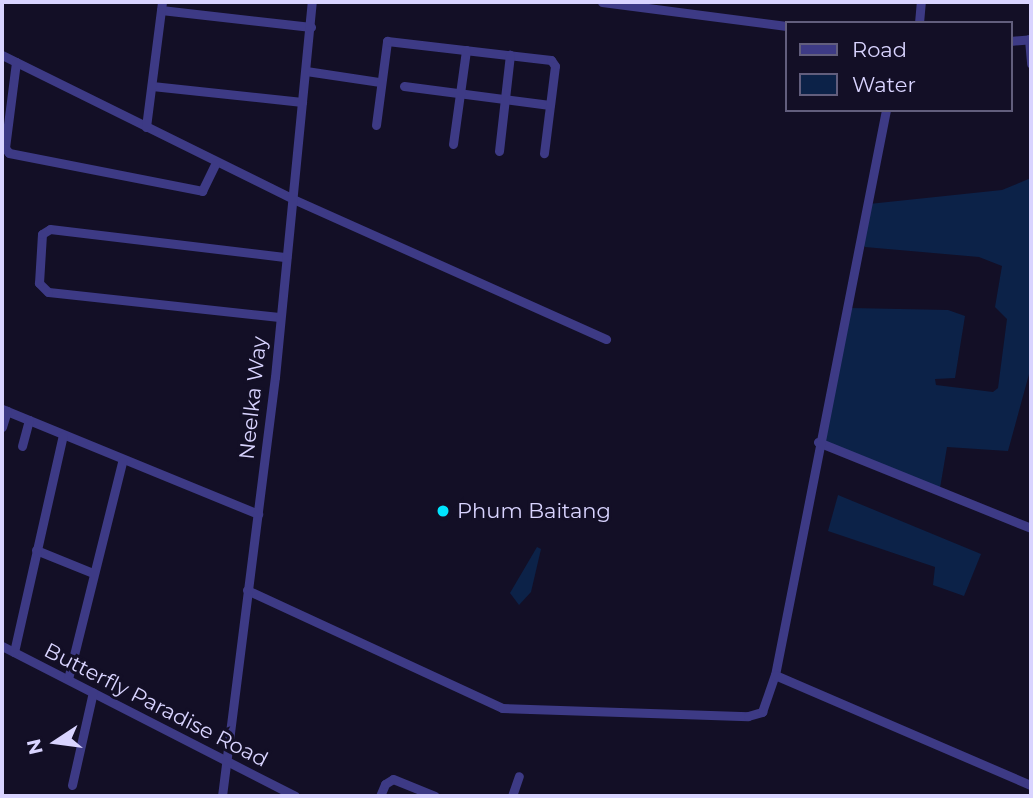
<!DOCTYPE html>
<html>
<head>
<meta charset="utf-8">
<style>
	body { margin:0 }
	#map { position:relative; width:1033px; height:798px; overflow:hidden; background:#130f26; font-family:Montserrat,sans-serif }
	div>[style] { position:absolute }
	.water>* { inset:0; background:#0c2248 }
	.minor>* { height:9px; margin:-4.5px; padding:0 4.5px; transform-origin:4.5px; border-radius:4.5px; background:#3d3a85 }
	.dots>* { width:19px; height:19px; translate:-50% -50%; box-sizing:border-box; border:4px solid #130f26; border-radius:50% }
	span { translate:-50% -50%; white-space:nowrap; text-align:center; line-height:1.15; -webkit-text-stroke:6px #130f26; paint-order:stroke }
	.street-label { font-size:21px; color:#d9d4ff }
	.poi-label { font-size:21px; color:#d9d4ff }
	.left { translate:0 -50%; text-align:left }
	.frame { position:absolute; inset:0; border:4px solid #d9d4ff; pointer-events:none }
	.legend { position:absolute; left:785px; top:21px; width:228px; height:91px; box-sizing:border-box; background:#130f26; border:2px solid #625e7d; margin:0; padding:9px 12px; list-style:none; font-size:21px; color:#d9d4ff }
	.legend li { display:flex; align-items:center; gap:14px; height:35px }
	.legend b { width:35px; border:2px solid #625e7d }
	.north { position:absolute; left:21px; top:707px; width:70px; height:70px; -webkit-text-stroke:5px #130f26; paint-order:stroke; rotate:257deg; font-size:19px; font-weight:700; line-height:28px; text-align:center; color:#d9d4ff }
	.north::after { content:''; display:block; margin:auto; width:24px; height:32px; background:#d9d4ff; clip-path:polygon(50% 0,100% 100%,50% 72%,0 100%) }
</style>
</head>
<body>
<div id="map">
	<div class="water">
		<i style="clip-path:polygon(1031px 178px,1031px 367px,1008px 451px,947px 447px,940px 488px,821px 440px,850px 308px,948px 310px,965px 316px,955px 378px,935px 379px,936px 385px,993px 392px,998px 388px,1007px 319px,995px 307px,1002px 266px,979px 257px,865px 247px,862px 242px,869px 204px,1002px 190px)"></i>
		<i style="clip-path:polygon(838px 495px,981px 554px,964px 596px,933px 585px,935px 567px,828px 531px)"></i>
		<i style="clip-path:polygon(537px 547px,541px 549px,531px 592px,519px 605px,510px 593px)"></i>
	</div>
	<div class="minor">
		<i style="left:602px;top:2px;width:186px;rotate:7.4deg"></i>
		<i style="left:161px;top:10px;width:151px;rotate:6.5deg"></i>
		<i style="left:919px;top:23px;width:21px;rotate:-85deg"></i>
		<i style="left:1029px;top:39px;width:25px;rotate:85deg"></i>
		<i style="left:1010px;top:41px;width:21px;rotate:-5deg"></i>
		<i style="left:2px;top:55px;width:325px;rotate:26.3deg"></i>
		<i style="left:293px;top:199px;width:343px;rotate:24.1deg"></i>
		<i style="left:16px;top:62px;width:87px;rotate:97.3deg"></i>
		<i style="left:5px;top:148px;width:6px;rotate:51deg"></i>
		<i style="left:9px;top:153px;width:197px;rotate:11.1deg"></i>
		<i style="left:202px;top:191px;width:32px;rotate:-64deg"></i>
		<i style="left:306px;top:71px;width:75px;rotate:8.5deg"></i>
		<i style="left:152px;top:86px;width:151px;rotate:6.1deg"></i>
		<i style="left:404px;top:86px;width:147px;rotate:7.4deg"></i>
		<i style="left:376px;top:125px;width:85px;rotate:-82.5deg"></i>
		<i style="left:387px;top:41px;width:165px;rotate:6.6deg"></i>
		<i style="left:551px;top:60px;width:7px;rotate:56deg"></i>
		<i style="left:555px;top:66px;width:88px;rotate:97.2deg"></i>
		<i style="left:146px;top:127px;width:126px;rotate:-82.7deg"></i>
		<i style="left:453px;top:144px;width:95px;rotate:-82.1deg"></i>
		<i style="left:499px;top:151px;width:97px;rotate:-83.5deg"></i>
		<i style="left:279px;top:317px;width:232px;rotate:-173.8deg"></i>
		<i style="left:48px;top:292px;width:13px;rotate:-135deg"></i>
		<i style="left:39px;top:283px;width:49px;rotate:-86.5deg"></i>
		<i style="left:42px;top:234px;width:9px;rotate:-32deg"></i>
		<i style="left:50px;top:229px;width:238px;rotate:6.8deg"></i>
		<i style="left:2px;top:409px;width:277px;rotate:22.3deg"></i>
		<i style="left:2px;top:427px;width:17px;rotate:-73deg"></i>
		<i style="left:818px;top:442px;width:230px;rotate:22deg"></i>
		<i style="left:22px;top:446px;width:27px;rotate:-75deg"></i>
		<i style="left:36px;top:550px;width:61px;rotate:22deg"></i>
		<i style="left:247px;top:590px;width:281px;rotate:24.8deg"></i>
		<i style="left:502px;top:708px;width:246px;rotate:1.9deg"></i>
		<i style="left:748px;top:716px;width:15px;rotate:-16deg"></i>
		<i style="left:762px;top:712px;width:39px;rotate:-71deg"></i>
		<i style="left:775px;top:675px;width:576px;rotate:-78.89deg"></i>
		<i style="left:2px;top:646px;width:329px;rotate:27.1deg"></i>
		<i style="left:14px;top:652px;width:222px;rotate:-77.3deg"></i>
		<i style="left:775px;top:675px;width:279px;rotate:23.3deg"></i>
		<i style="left:68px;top:679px;width:224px;rotate:-76deg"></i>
		<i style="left:72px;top:785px;width:95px;rotate:-77.3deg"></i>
		<i style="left:222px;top:796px;width:422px;rotate:-82.8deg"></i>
		<i style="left:275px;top:377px;width:377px;rotate:-84.4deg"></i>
		<i style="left:380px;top:796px;width:13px;rotate:-67deg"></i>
		<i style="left:385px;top:784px;width:9px;rotate:-32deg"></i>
		<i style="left:393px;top:779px;width:45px;rotate:22deg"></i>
		<i style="left:512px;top:796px;width:21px;rotate:-71deg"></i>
	</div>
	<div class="dots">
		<i style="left:443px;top:511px;background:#00e5ff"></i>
	</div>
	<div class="street-label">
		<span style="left:253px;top:398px;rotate:-84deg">Neelka Way</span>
		<span style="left:156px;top:705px;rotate:27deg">Butterfly Paradise Road</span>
	</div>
	<div class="poi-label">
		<span class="left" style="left:457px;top:511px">Phum Baitang</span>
	</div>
	<div class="frame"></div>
	<ul class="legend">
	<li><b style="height:9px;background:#3d3a85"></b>Road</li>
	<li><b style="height:19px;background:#0c2248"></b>Water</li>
	</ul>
	<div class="north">N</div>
</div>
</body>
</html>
